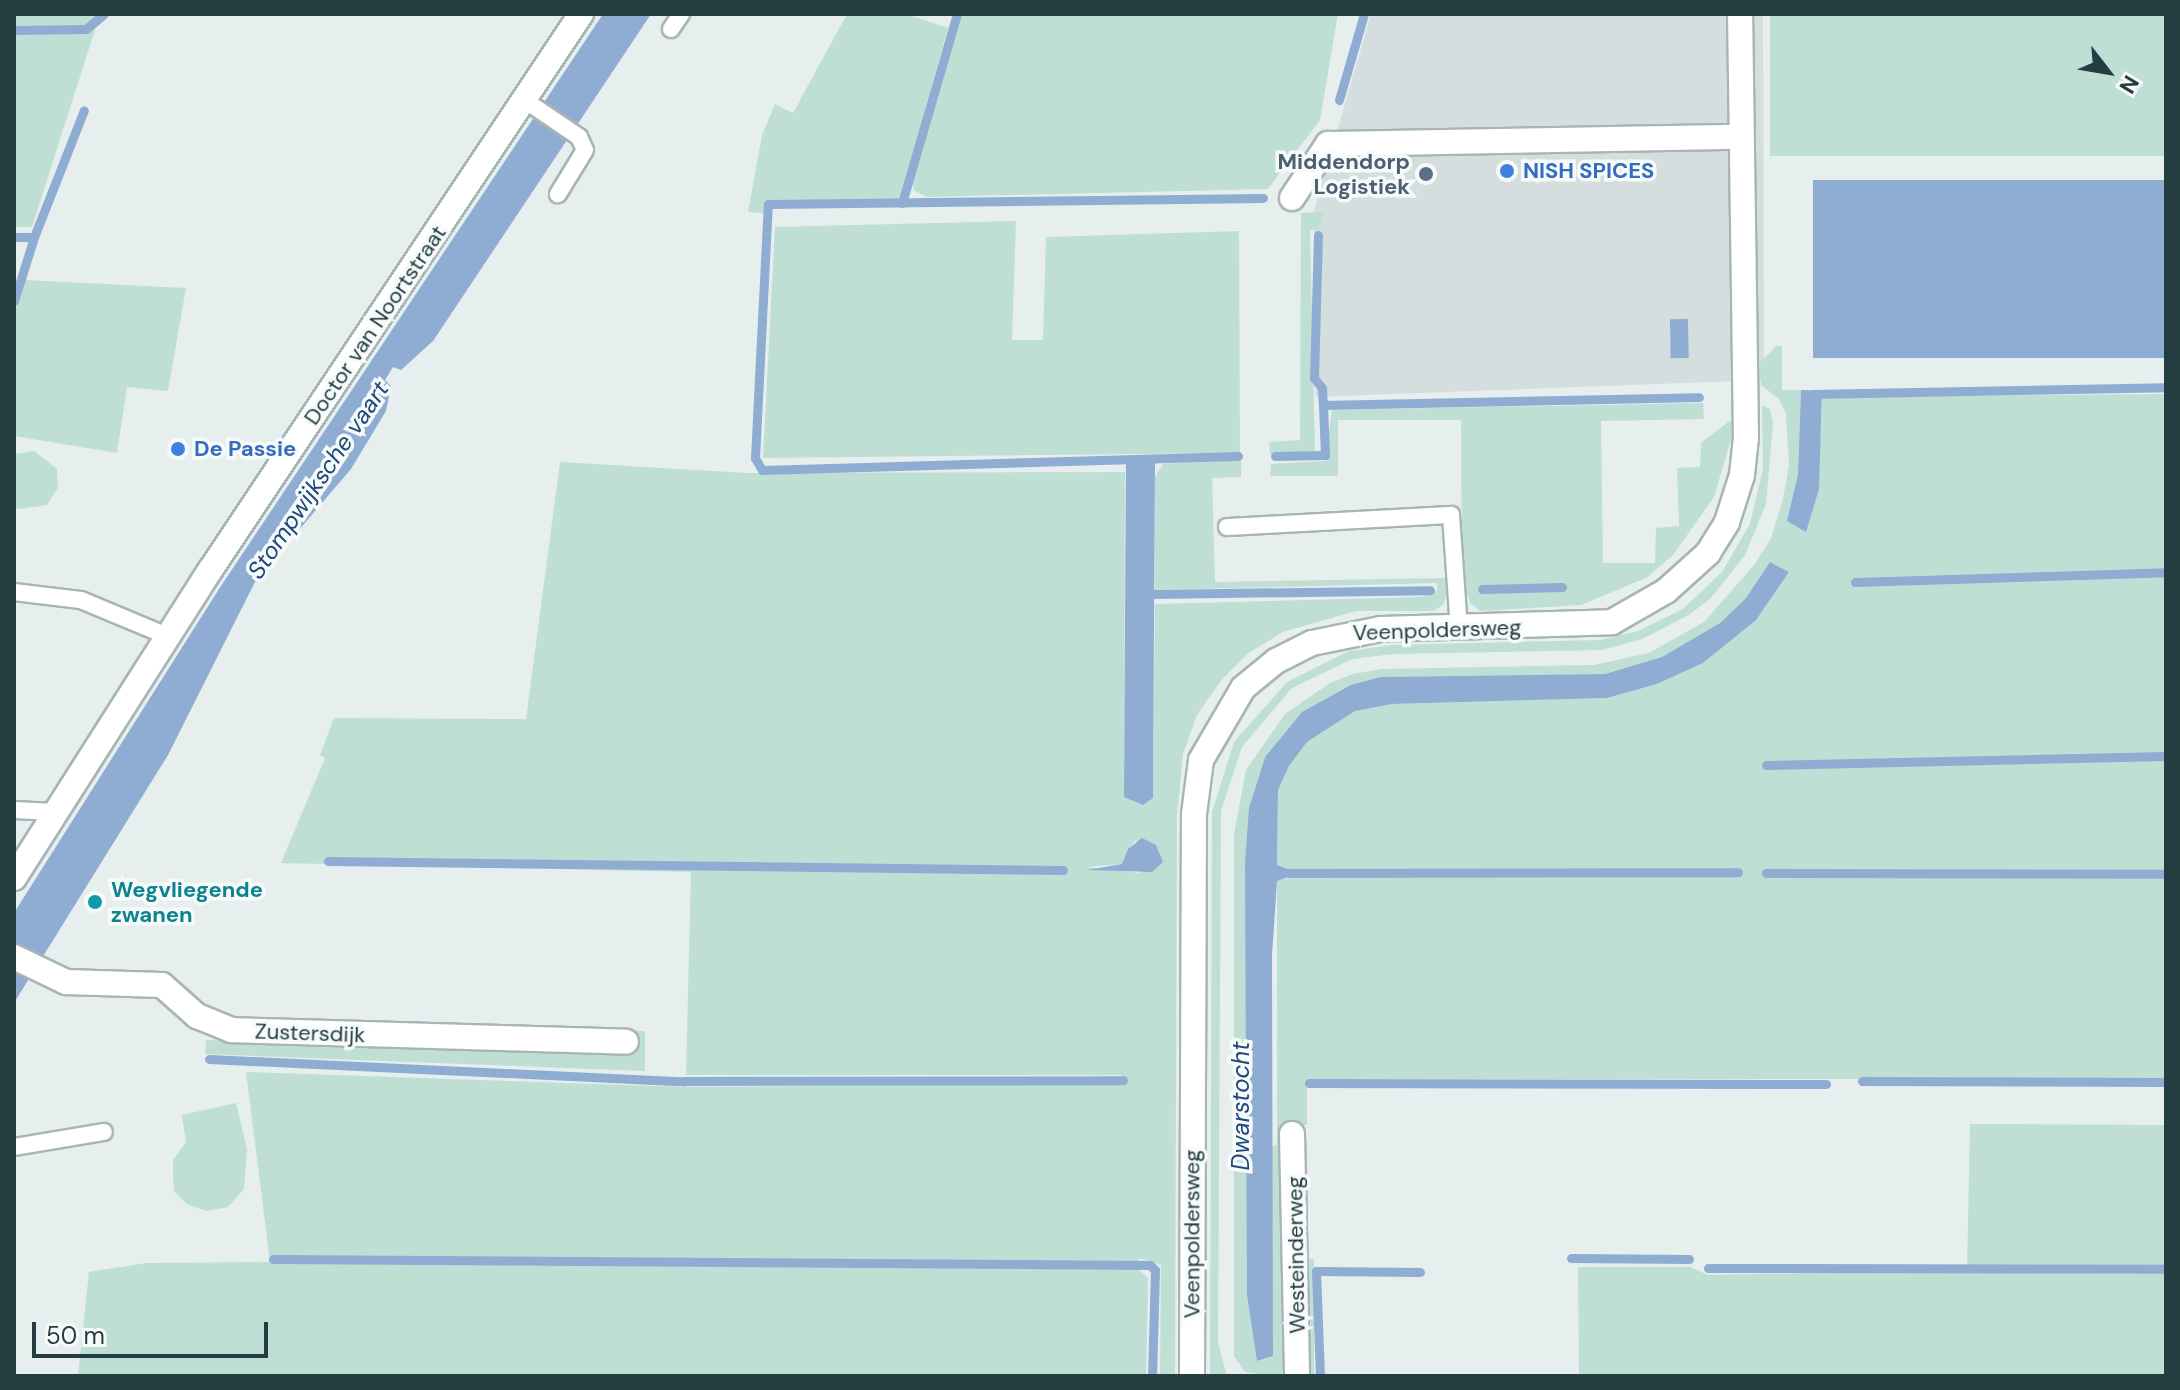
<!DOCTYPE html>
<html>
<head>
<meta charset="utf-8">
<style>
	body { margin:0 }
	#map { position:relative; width:2180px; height:1390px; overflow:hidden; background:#e6eeee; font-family:"DM Sans",sans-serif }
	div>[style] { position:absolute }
	.built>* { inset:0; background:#d4dede }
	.green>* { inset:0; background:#bfdfd5; transform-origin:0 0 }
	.water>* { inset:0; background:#8facd2; transform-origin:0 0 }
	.stream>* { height:9px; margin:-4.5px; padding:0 4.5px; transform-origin:4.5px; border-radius:4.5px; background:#8facd2 }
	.roads { filter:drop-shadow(2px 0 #a8b5b7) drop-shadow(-2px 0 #a8b5b7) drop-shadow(0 2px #a8b5b7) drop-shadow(0 -2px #a8b5b7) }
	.service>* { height:16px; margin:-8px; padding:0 8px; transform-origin:8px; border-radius:8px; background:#fff }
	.minor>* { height:24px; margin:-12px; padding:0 12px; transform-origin:12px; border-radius:12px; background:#fff }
	.tertiary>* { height:24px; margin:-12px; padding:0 12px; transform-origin:12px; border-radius:12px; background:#fff }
	.dots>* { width:22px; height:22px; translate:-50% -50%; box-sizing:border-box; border:4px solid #f6fbfa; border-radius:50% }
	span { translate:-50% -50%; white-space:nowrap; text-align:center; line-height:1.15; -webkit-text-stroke:7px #f6fbfa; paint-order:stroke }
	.service-label { font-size:22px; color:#4e5e75; font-weight:700 }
	.right { translate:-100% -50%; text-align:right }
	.shop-label { font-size:22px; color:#366cbe; font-weight:700 }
	.left { translate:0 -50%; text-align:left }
	.street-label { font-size:22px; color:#243d41 }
	.culture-label { font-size:22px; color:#0d838f; font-weight:700 }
	.water-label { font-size:24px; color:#1f477c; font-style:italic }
	.frame { position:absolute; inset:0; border:16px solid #243d41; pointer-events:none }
	.north { position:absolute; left:2068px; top:32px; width:80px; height:80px; -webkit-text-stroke:6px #f6fbfa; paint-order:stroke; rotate:121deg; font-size:22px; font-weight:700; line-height:32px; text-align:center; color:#243d41 }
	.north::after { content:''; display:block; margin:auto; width:28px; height:36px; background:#243d41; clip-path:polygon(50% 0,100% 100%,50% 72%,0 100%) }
	.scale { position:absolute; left:32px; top:1322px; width:236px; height:36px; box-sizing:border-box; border:4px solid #243d41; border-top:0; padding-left:10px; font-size:24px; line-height:28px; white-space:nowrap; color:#243d41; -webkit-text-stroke:6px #f6fbfa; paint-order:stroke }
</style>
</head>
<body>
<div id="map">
	<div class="built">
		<i style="clip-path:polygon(1371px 14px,1763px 14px,1764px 380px,1316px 397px,1314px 211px)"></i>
	</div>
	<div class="green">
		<i style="clip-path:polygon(14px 14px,100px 14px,32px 227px,14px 227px)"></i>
		<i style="clip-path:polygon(847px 14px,906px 14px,948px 28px,899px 201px,767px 200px,765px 213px,748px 212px,762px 135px,775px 104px,793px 113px)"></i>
		<i style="clip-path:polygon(961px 14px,1338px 14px,1320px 120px,1268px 189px,927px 197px,915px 191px,911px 180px)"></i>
		<i style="left:1770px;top:14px;width:396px;height:142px"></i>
		<i style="clip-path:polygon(1324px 212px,1319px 229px,1310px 230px,1315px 451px,1270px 454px,1269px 442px,1300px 440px,1301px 213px)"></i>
		<i style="clip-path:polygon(1016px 221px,1012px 340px,1043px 340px,1046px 237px,1239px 231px,1240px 453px,763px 458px,775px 227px)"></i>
		<i style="clip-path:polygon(25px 280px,186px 288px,168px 391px,127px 387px,117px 453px,14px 436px,14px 315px)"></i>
		<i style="clip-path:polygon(evenodd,1776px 346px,1782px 346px,1782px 390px,1801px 390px,1798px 474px,1787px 521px,1821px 439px,1822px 397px,2166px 394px,2166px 1079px,1307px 1079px,1307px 1125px,1281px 1125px,1280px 1155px,1289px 1167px,1291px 1363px,1284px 1373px,1271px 1376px,1245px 1372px,1234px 1356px,1234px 834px,1246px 770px,1285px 714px,1330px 683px,1353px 674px,1382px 669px,1594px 665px,1649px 653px,1704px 622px,1755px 564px,1771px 538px,1783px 499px,1789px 465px,1786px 414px,1779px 399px,1761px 385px,1759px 364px,1776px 346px,1770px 562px,1789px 572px,1755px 620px,1703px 663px,1657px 684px,1607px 698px,1392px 704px,1355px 711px,1307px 742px,1289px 766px,1278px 790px,1277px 865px,1297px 873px,1277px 880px,1277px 1145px,1269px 1146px,1273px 1356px,1258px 1361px,1247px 1295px,1249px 808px,1265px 757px,1302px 712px,1381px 677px,1605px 674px,1662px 657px,1720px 623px,1746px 598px,1770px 562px)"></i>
		<i style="clip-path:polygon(1703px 403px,1704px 419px,1601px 421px,1603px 563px,1655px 563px,1656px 528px,1679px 526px,1677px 468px,1700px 467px,1701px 443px,1732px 419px,1732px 436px,1714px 497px,1673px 555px,1646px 578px,1581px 605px,1481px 611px,1470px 603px,1462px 577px,1461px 420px,1338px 420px,1338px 476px,1270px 476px,1271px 464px,1325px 461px,1332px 410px)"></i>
		<i style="clip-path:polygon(1762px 405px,1770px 409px,1773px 423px,1766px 504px,1745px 555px,1711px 598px,1689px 615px,1642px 639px,1602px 650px,1393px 654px,1352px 659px,1292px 688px,1242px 747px,1221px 811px,1218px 1343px,1227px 1376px,1210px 1376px,1212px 812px,1234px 742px,1287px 682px,1349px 651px,1392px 645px,1600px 640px,1638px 631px,1683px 609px,1722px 572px,1750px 524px,1763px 469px)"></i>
		<i style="clip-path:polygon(34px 451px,57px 469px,58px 488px,47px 505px,18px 509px,14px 507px,14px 454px)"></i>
		<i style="clip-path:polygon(evenodd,1241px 460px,1241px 477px,1212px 478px,1215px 582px,1448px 578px,1449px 586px,1443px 605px,1433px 611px,1356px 611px,1283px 632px,1247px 654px,1220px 682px,1197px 715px,1183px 754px,1177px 816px,1175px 1376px,1160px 1376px,1161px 1265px,1139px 1258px,1138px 1269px,1148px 1278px,1146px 1376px,78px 1376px,89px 1272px,146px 1263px,270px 1262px,246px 1072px,683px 1087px,1123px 1084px,1122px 1075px,686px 1075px,691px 872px,281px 863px,325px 758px,320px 755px,334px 718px,526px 719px,560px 462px,747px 473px,1125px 472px,1124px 797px,1147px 799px,1153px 797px,1155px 604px,1421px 597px,1437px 591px,1437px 583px,1155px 590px,1155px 477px,1163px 464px,1241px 460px,1135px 840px,1158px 860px,1139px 873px,1087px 867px,1122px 864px,1135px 840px)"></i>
		<i style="clip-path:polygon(633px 1031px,645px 1031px,645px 1071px,205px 1054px,206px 1040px,631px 1053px)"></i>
		<i style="clip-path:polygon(236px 1103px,247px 1149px,244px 1189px,228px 1207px,206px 1211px,187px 1204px,174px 1191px,173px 1177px,173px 1160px,186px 1142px,182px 1115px)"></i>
		<i style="clip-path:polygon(1970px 1124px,2166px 1125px,2166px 1376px,1579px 1376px,1578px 1267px,1690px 1267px,1708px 1275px,1967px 1270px)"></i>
		<i style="left:1314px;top:1259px;width:117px;height:10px;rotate:90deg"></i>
	</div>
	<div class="water">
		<i style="clip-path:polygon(603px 14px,651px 14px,433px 341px,401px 370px,393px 367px,385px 380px,391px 386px,386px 411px,351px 469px,256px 580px,168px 755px,14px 1003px,14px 913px,219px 589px)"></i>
		<i style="left:2166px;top:180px;width:178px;height:353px;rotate:90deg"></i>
		<i style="left:1688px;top:319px;width:39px;height:18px;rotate:89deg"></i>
		<i style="clip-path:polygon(1801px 390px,1822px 391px,1819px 489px,1806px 532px,1787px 521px,1798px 474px)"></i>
		<i style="clip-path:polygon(1126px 458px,1155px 458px,1153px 798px,1143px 805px,1124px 797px)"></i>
		<i style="clip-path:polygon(1770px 562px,1789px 572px,1756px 620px,1703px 663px,1657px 684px,1607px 698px,1392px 704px,1355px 711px,1307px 742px,1289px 766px,1278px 790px,1277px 865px,1298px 873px,1277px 881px,1272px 955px,1273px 1356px,1257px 1361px,1247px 1295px,1245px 863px,1249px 808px,1265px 757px,1302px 712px,1351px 685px,1381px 677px,1605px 674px,1662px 657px,1720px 623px,1746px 598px)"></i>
		<i style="clip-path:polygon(1142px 838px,1156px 845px,1163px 862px,1152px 872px,1087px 870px,1122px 864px,1128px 849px)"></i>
	</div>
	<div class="stream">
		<i style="left:14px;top:30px;width:72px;rotate:-0.8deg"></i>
		<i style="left:86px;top:29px;width:23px;rotate:-40deg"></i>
		<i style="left:1339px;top:100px;width:90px;rotate:-73.8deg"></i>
		<i style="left:902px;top:203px;width:197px;rotate:-73.8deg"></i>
		<i style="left:1318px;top:235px;width:143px;rotate:91.6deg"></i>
		<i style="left:1314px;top:378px;width:13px;rotate:51deg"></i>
		<i style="left:1322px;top:388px;width:17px;rotate:87deg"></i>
		<i style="left:14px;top:237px;width:20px"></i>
		<i style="left:34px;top:237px;width:136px;rotate:-68.5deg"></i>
		<i style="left:14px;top:301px;width:67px;rotate:-72.6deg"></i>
		<i style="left:1812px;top:394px;width:354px;rotate:-1.1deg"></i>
		<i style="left:1238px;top:456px;width:476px;rotate:178.3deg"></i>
		<i style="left:762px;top:470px;width:14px;rotate:-120deg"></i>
		<i style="left:755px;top:458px;width:254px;rotate:-87.1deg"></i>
		<i style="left:768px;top:204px;width:495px;rotate:-0.7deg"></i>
		<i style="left:1275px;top:456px;width:50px;rotate:-1.1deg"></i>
		<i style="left:1325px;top:455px;width:50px;rotate:-92.3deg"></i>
		<i style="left:1323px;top:405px;width:376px;rotate:-1.2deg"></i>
		<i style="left:1855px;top:582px;width:311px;rotate:-1.8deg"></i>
		<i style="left:1482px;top:589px;width:80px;rotate:-1.4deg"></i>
		<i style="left:1154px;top:594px;width:276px;rotate:-0.8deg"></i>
		<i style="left:1766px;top:765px;width:400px;rotate:-1.3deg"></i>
		<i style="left:328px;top:861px;width:735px;rotate:0.7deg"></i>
		<i style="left:1289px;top:873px;width:449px;rotate:-0.1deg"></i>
		<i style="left:1766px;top:873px;width:400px;rotate:0.1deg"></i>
		<i style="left:209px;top:1059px;width:476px;rotate:2.7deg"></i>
		<i style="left:684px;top:1081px;width:439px;rotate:-0.1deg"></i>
		<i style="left:1862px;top:1081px;width:304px;rotate:0.2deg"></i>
		<i style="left:1309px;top:1083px;width:517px;rotate:0.11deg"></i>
		<i style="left:1571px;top:1258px;width:118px;rotate:0.5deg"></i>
		<i style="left:273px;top:1259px;width:877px;rotate:0.39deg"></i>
		<i style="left:1150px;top:1265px;width:7px;rotate:45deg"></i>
		<i style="left:1155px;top:1270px;width:106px;rotate:91.6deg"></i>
		<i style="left:1708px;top:1268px;width:458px;rotate:0.1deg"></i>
		<i style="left:1320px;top:1376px;width:105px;rotate:-92.2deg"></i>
		<i style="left:1316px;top:1271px;width:104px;rotate:0.6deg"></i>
	</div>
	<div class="roads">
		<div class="service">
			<i style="left:671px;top:29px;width:18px;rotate:-56deg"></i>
			<i style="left:523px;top:99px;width:68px;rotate:34.2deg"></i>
			<i style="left:579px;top:137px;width:14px;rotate:65deg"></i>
			<i style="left:585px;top:150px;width:52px;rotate:121.5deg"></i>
			<i style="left:1227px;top:527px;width:224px;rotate:-3.1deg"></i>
			<i style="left:1451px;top:515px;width:113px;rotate:86deg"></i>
			<i style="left:14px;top:592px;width:67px;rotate:6.8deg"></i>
			<i style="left:81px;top:600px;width:93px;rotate:22.7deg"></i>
			<i style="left:14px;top:810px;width:41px;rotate:2.8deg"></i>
			<i style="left:14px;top:1147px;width:91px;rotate:-9.5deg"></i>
		</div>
		<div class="minor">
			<i style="left:1292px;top:198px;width:65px;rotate:-56.3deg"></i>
			<i style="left:1328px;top:144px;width:413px;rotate:-1deg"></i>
			<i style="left:14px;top:878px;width:366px;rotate:-57.5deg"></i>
			<i style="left:211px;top:569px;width:667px;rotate:-56.31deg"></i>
			<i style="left:14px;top:957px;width:58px;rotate:25.7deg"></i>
			<i style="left:66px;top:982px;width:96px;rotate:1.8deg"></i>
			<i style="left:162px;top:985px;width:47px;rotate:41.5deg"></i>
			<i style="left:197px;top:1016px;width:37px;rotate:22deg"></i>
			<i style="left:231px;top:1030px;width:395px;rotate:1.7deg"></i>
			<i style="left:1292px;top:1134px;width:242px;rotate:88.8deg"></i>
		</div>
		<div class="tertiary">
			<i style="left:1192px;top:1376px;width:562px;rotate:-89.8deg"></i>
			<i style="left:1194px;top:814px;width:54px;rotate:-82.6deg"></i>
			<i style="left:1201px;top:760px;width:83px;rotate:-59.7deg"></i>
			<i style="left:1243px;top:688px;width:43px;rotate:-39.3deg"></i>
			<i style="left:1276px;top:661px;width:40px;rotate:-26.6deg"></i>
			<i style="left:1312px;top:643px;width:70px;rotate:-11.5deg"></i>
			<i style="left:1381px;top:629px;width:231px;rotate:-1.7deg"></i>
			<i style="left:1612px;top:622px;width:62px;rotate:-29.9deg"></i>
			<i style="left:1666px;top:591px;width:57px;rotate:-42.1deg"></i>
			<i style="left:1708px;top:553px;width:36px;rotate:-58deg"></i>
			<i style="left:1727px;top:522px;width:49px;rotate:-72.3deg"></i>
			<i style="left:1742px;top:475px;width:37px;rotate:-84deg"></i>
			<i style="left:1746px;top:438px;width:424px;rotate:-90.8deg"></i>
		</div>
	</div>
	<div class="dots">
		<i style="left:1507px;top:171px;background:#3f7fe0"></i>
		<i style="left:1426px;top:174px;background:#5c6f8a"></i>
		<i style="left:178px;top:449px;background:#3f7fe0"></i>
		<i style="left:95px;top:902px;background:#0f9aa8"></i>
	</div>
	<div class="service-label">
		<span class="right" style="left:1410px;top:174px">Middendorp<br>Logistiek</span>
	</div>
	<div class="shop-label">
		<span class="left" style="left:1523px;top:171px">NISH SPICES</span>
		<span class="left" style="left:194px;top:449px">De Passie</span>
	</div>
	<div class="street-label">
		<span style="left:375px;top:325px;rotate:-56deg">Doctor van Noortstraat</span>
		<span style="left:1437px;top:630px;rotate:-2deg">Veenpoldersweg</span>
		<span style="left:310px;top:1033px;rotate:2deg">Zustersdijk</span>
		<span style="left:1192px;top:1234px;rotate:-90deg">Veenpoldersweg</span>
		<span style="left:1296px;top:1255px;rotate:-91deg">Westeinderweg</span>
	</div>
	<div class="culture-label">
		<span class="left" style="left:111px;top:902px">Wegvliegende<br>zwanen</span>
	</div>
	<div class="water-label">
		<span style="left:318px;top:480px;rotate:-56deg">Stompwijksche vaart</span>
		<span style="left:1241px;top:1106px;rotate:-90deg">Dwarstocht</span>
	</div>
	<div class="frame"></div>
	<div class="north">N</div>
	<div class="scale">50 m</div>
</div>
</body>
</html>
